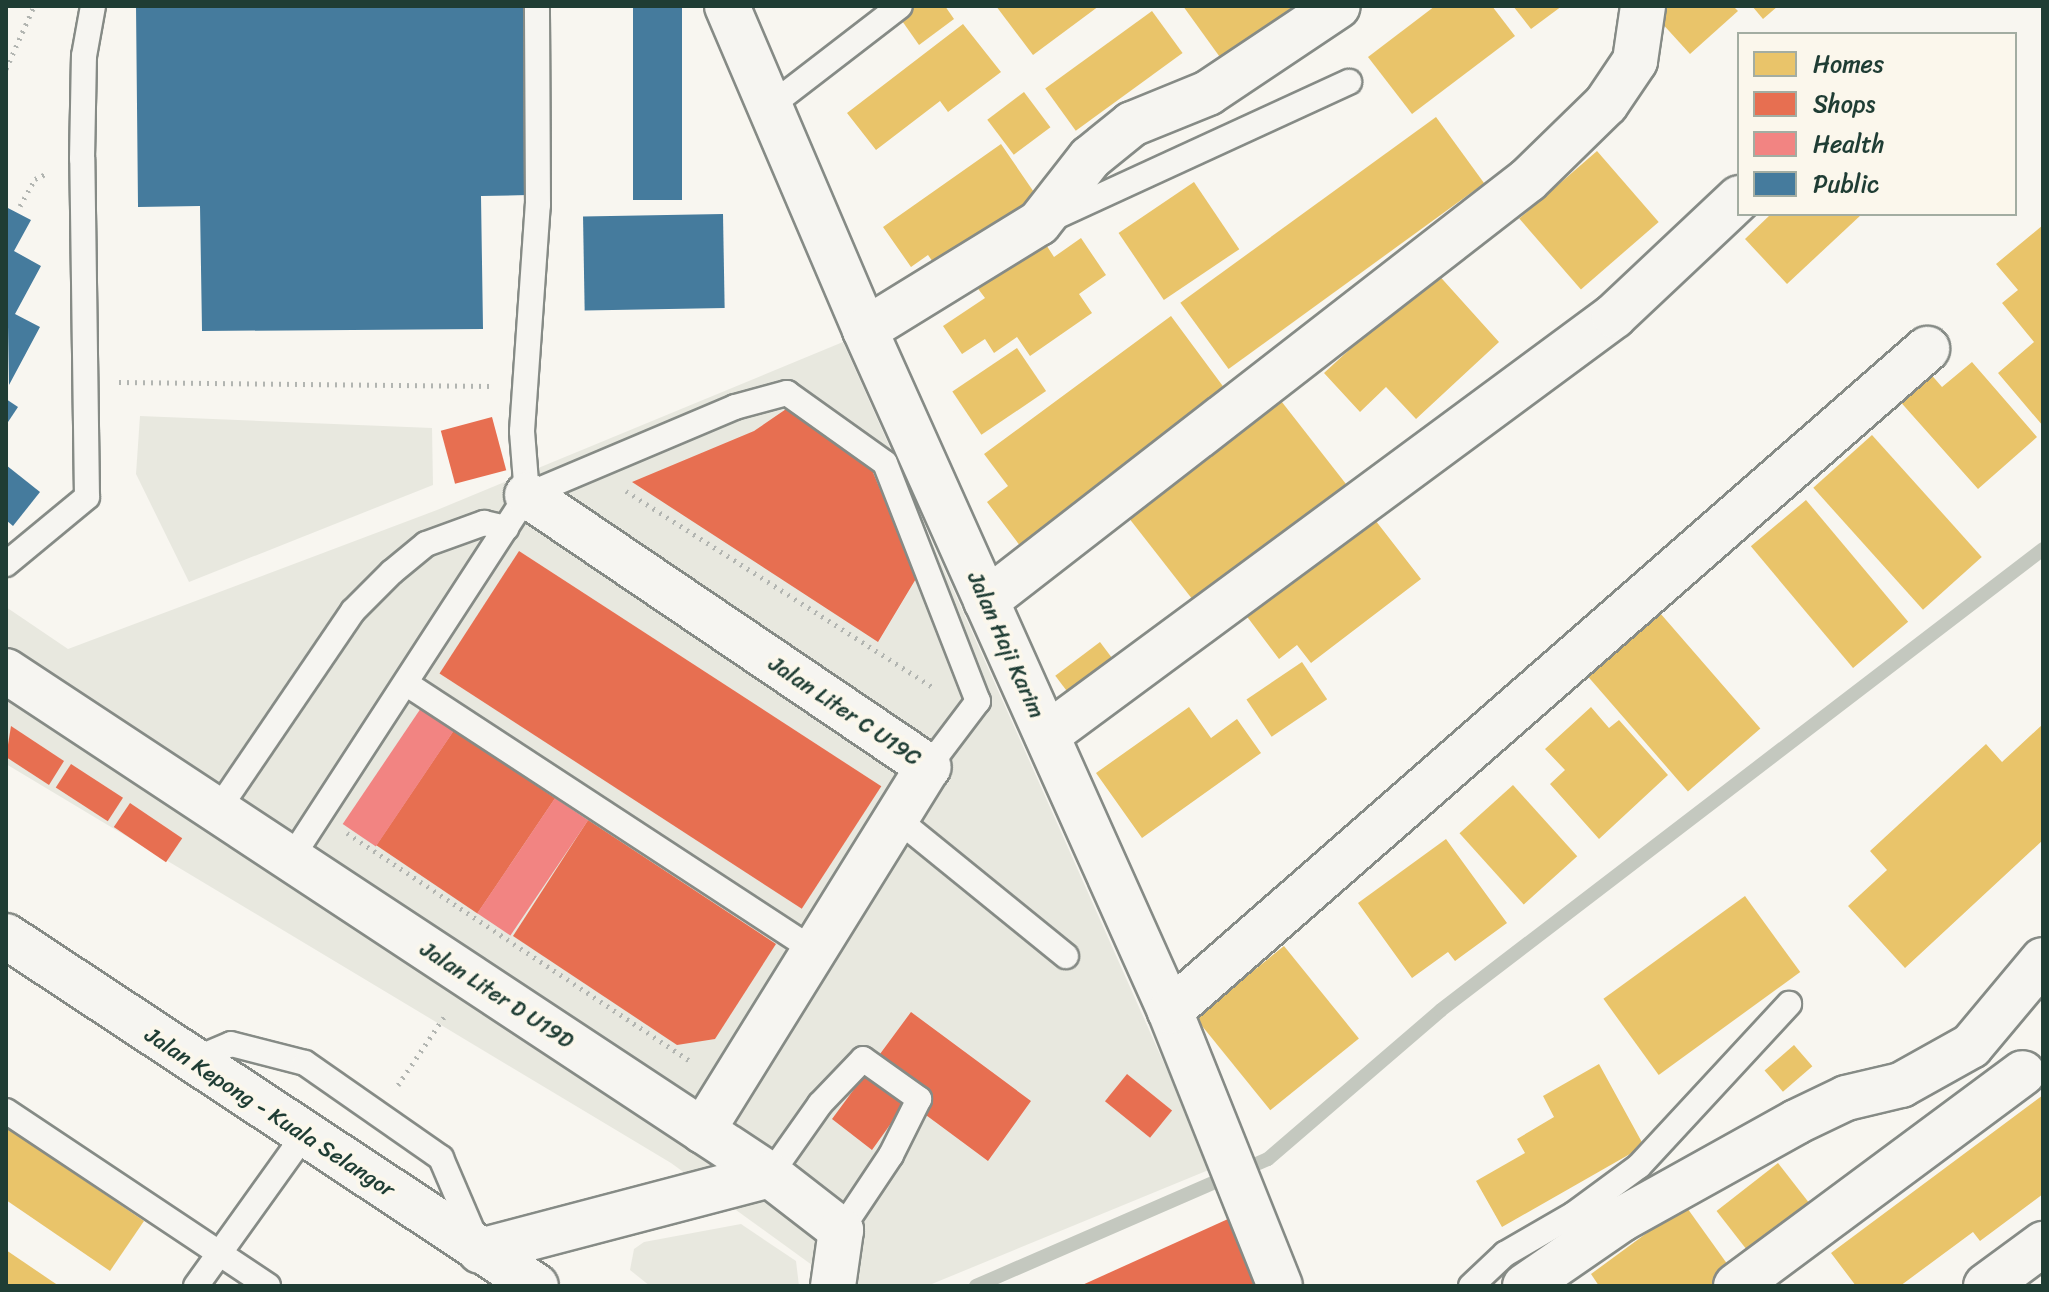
<!DOCTYPE html>
<html>
<head>
<meta charset="utf-8">
<style>
	body { margin:0 }
	#map { position:relative; width:2049px; height:1292px; overflow:hidden; background:#f8f6f0; font-family:Sriracha,sans-serif }
	div>[style] { position:absolute }
	.built>* { inset:0; background:#e8e8df }
	.homes>* { inset:0; background:#e9c46a; transform-origin:0 0 }
	.shops>* { inset:0; background:#e76f51; transform-origin:0 0 }
	.health>* { inset:0; background:#f28482; transform-origin:0 0 }
	.public>* { inset:0; background:#457b9d; transform-origin:0 0 }
	.stream>* { height:14px; margin:-7px; padding:0 7px; transform-origin:7px; border-radius:7px; background:#c4c8bf }
	.path>* { height:5px; margin-top:-2.5px; transform-origin:0; background:repeating-linear-gradient(90deg,#b2b5b1 0 2px,transparent 0 8px) }
	.roads { filter:drop-shadow(2px 0 #868b86) drop-shadow(-2px 0 #868b86) drop-shadow(0 2px #868b86) drop-shadow(0 -2px #868b86) }
	.lane>* { height:24px; margin:-12px; padding:0 12px; transform-origin:12px; border-radius:12px; background:#f6f5f1 }
	.street>* { height:44px; margin:-22px; padding:0 22px; transform-origin:22px; border-radius:22px; background:#f6f5f1 }
	.highway>* { height:44px; margin:-22px; padding:0 22px; transform-origin:22px; border-radius:22px; background:#f6f5f1 }
	span { translate:-50% -50%; white-space:nowrap; text-align:center; line-height:1.15; -webkit-text-stroke:8px #fbf7ec; paint-order:stroke }
	.street-label { font-size:22px; color:#1f3d34 }
	.frame { position:absolute; inset:0; border:8px solid #1f3d34; pointer-events:none }
	.legend { position:absolute; left:1737px; top:32px; width:280px; height:184px; box-sizing:border-box; background:#fbf7ec; border:2px solid #a3ada2; margin:0; padding:10px 14px; list-style:none; font-size:24px; color:#1f3d34 }
	.legend li { display:flex; align-items:center; gap:16px; height:40px }
	.legend b { width:40px; border:2px solid #a3ada2 }
</style>
</head>
<body>
<div id="map">
	<div class="built">
		<i style="clip-path:polygon(843px 342px,1211px 1169px,927px 1286px,841px 1286px,671px 1163px,6px 764px,6px 607px,68px 649px,437px 510px)"></i>
		<i style="clip-path:polygon(140px 416px,432px 428px,433px 485px,189px 582px,136px 474px)"></i>
		<i style="clip-path:polygon(741px 1224px,796px 1261px,799px 1286px,650px 1286px,630px 1270px,634px 1249px,644px 1242px)"></i>
	</div>
	<div class="homes">
		<i style="clip-path:polygon(917px 6px,945px 6px,954px 19px,919px 45px,900px 18px)"></i>
		<i style="clip-path:polygon(996px 6px,1099px 6px,1033px 55px)"></i>
		<i style="clip-path:polygon(1183px 6px,1295px 6px,1222px 60px)"></i>
		<i style="clip-path:polygon(1435px 6px,1492px 6px,1515px 36px,1412px 114px,1368px 57px)"></i>
		<i style="clip-path:polygon(1513px 6px,1562px 6px,1531px 29px)"></i>
		<i style="clip-path:polygon(1652px 6px,1733px 6px,1738px 11px,1690px 54px,1649px 9px)"></i>
		<i style="clip-path:polygon(1752px 6px,1778px 6px,1763px 19px)"></i>
		<i style="left:1152px;top:11px;width:52px;height:132px;rotate:54deg"></i>
		<i style="clip-path:polygon(963px 24px,1001px 72px,948px 112px,940px 101px,876px 150px,847px 113px)"></i>
		<i style="left:1024px;top:92px;width:44px;height:46px;rotate:53deg"></i>
		<i style="left:1436px;top:117px;width:82px;height:316px;rotate:54deg"></i>
		<i style="clip-path:polygon(1001px 144px,1040px 201px,940px 272px,928px 255px,911px 267px,883px 227px)"></i>
		<i style="left:1597px;top:151px;width:94px;height:103px;rotate:49deg"></i>
		<i style="left:1194px;top:182px;width:81px;height:91px;rotate:56deg"></i>
		<i style="clip-path:polygon(1771px 214px,1862px 214px,1787px 284px,1745px 239px)"></i>
		<i style="clip-path:polygon(2043px 225px,2043px 426px,1998px 373px,2034px 342px,2002px 303px,2018px 290px,1996px 264px)"></i>
		<i style="clip-path:polygon(1081px 238px,1106px 275px,1079px 294px,1092px 313px,1030px 356px,1017px 337px,994px 353px,985px 339px,962px 354px,943px 326px,985px 298px,976px 286px,1043px 240px,1054px 257px)"></i>
		<i style="clip-path:polygon(1435px 271px,1499px 342px,1416px 419px,1386px 387px,1360px 412px,1324px 373px)"></i>
		<i style="clip-path:polygon(1171px 316px,1225px 389px,1103px 479px,1115px 496px,1030px 559px,987px 502px,1008px 486px,984px 454px)"></i>
		<i style="left:1017px;top:348px;width:52px;height:78px;rotate:56deg"></i>
		<i style="clip-path:polygon(1972px 362px,2037px 437px,1978px 489px,1897px 398px,1928px 371px,1942px 387px)"></i>
		<i style="left:1278px;top:397px;width:113px;height:192px;rotate:52deg"></i>
		<i style="left:1872px;top:435px;width:164px;height:79px;rotate:48deg"></i>
		<i style="left:1806px;top:500px;width:159px;height:72px;rotate:50deg"></i>
		<i style="clip-path:polygon(1372px 516px,1421px 579px,1311px 663px,1297px 645px,1279px 659px,1245px 614px)"></i>
		<i style="left:1660px;top:613px;width:153px;height:96px;rotate:49deg"></i>
		<i style="left:1100px;top:642px;width:34px;height:56px;rotate:53deg"></i>
		<i style="left:1302px;top:662px;width:45px;height:67px;rotate:56deg"></i>
		<i style="clip-path:polygon(1189px 707px,1211px 738px,1237px 719px,1261px 753px,1142px 838px,1096px 773px)"></i>
		<i style="clip-path:polygon(1591px 707px,1609px 728px,1619px 720px,1668px 775px,1599px 839px,1550px 784px,1565px 770px,1545px 749px)"></i>
		<i style="clip-path:polygon(2043px 724px,2043px 840px,1905px 968px,1848px 906px,1887px 870px,1870px 851px,1986px 744px,2002px 762px)"></i>
		<i style="left:1513px;top:785px;width:96px;height:72px;rotate:48deg"></i>
		<i style="clip-path:polygon(1446px 839px,1507px 923px,1455px 961px,1448px 952px,1412px 978px,1358px 903px)"></i>
		<i style="left:1745px;top:896px;width:94px;height:175px;rotate:54deg"></i>
		<i style="left:1284px;top:946px;width:119px;height:114px;rotate:51deg"></i>
		<i style="left:1794px;top:1045px;width:28px;height:39px;rotate:49deg"></i>
		<i style="clip-path:polygon(1599px 1064px,1644px 1146px,1502px 1227px,1476px 1181px,1525px 1153px,1517px 1139px,1554px 1117px,1543px 1096px)"></i>
		<i style="clip-path:polygon(2043px 1095px,2043px 1194px,1980px 1241px,1973px 1232px,1900px 1286px,1856px 1286px,1831px 1253px)"></i>
		<i style="clip-path:polygon(6px 1127px,144px 1221px,110px 1271px,6px 1200px)"></i>
		<i style="left:1778px;top:1163px;width:63px;height:78px;rotate:52deg"></i>
		<i style="clip-path:polygon(1685px 1205px,1733px 1272px,1714px 1286px,1599px 1286px,1591px 1274px)"></i>
		<i style="clip-path:polygon(6px 1250px,59px 1286px,6px 1286px)"></i>
	</div>
	<div class="shops">
		<i style="clip-path:polygon(792px 405px,872px 470px,917px 577px,878px 642px,632px 482px,754px 431px)"></i>
		<i style="left:492px;top:417px;width:55px;height:53px;rotate:75deg"></i>
		<i style="left:519px;top:551px;width:432px;height:146px;rotate:33deg"></i>
		<i style="clip-path:polygon(11px 726px,64px 761px,49px 785px,6px 757px)"></i>
		<i style="left:454px;top:730px;width:122px;height:139px;rotate:34deg"></i>
		<i style="left:71px;top:764px;width:62px;height:28px;rotate:33deg"></i>
		<i style="left:130px;top:803px;width:63px;height:29px;rotate:34deg"></i>
		<i style="clip-path:polygon(588px 820px,776px 944px,715px 1039px,677px 1045px,513px 936px)"></i>
		<i style="clip-path:polygon(911px 1012px,1031px 1101px,988px 1161px,907px 1101px,872px 1150px,832px 1119px)"></i>
		<i style="left:1127px;top:1074px;width:58px;height:35px;rotate:39deg"></i>
		<i style="clip-path:polygon(1228px 1219px,1257px 1286px,1080px 1286px)"></i>
	</div>
	<div class="health">
		<i style="left:421px;top:708px;width:40px;height:140px;rotate:34deg"></i>
		<i style="left:555px;top:798px;width:40px;height:139px;rotate:34deg"></i>
	</div>
	<div class="public">
		<i style="clip-path:polygon(136px 6px,525px 6px,528px 195px,481px 196px,483px 329px,202px 331px,200px 206px,138px 207px)"></i>
		<i style="left:633px;top:6px;width:49px;height:194px"></i>
		<i style="clip-path:polygon(6px 207px,31px 220px,14px 251px,41px 266px,15px 314px,40px 327px,9px 385px)"></i>
		<i style="left:723px;top:214px;width:94px;height:140px;rotate:89deg"></i>
		<i style="clip-path:polygon(6px 399px,18px 407px,6px 425px)"></i>
		<i style="clip-path:polygon(6px 465px,40px 492px,13px 526px,6px 520px)"></i>
	</div>
	<div class="stream">
		<i style="left:976px;top:1286px;width:318px;rotate:-23.5deg"></i>
		<i style="left:1268px;top:1159px;width:228px;rotate:-40.7deg"></i>
		<i style="left:1441px;top:1010px;width:758px;rotate:-37.44deg"></i>
	</div>
	<div class="path">
		<i style="left:6px;top:69px;width:69px;rotate:-66deg"></i>
		<i style="left:20px;top:206px;width:31px;rotate:-61deg"></i>
		<i style="left:35px;top:179px;width:14px;rotate:-25deg"></i>
		<i style="left:119px;top:382px;width:374px;rotate:0.6deg"></i>
		<i style="left:626px;top:491px;width:366px;rotate:32.6deg"></i>
		<i style="left:347px;top:833px;width:414px;rotate:33.6deg"></i>
		<i style="left:398px;top:1085px;width:86px;rotate:-55.9deg"></i>
	</div>
	<div class="roads">
		<div class="lane">
			<i style="left:769px;top:107px;width:165px;rotate:-37.6deg"></i>
			<i style="left:1053px;top:218px;width:326px;rotate:-24.7deg"></i>
			<i style="left:527px;top:495px;width:64px;rotate:-94.5deg"></i>
			<i style="left:522px;top:431px;width:227px;rotate:-86deg"></i>
			<i style="left:538px;top:205px;width:199px;rotate:-90.3deg"></i>
			<i style="left:6px;top:564px;width:105px;rotate:-39.6deg"></i>
			<i style="left:87px;top:497px;width:338px;rotate:-90.8deg"></i>
			<i style="left:82px;top:159px;width:103px;rotate:-88.9deg"></i>
			<i style="left:84px;top:56px;width:51px;rotate:-79.8deg"></i>
			<i style="left:407px;top:684px;width:486px;rotate:33.2deg"></i>
			<i style="left:217px;top:811px;width:242px;rotate:-55.8deg"></i>
			<i style="left:353px;top:611px;width:55px;rotate:-45deg"></i>
			<i style="left:392px;top:572px;width:44px;rotate:-39.5deg"></i>
			<i style="left:426px;top:544px;width:62px;rotate:-19.9deg"></i>
			<i style="left:484px;top:523px;width:23px;rotate:13deg"></i>
			<i style="left:896px;top:818px;width:219px;rotate:39.1deg"></i>
			<i style="left:290px;top:860px;width:435px;rotate:-57deg"></i>
			<i style="left:527px;top:495px;width:226px;rotate:-22.9deg"></i>
			<i style="left:735px;top:407px;width:54px;rotate:-15.1deg"></i>
			<i style="left:787px;top:393px;width:120px;rotate:35.5deg"></i>
			<i style="left:885px;top:463px;width:256px;rotate:68.7deg"></i>
			<i style="left:978px;top:701px;width:83px;rotate:127.1deg"></i>
			<i style="left:191px;top:1061px;width:43px;rotate:-23deg"></i>
			<i style="left:231px;top:1044px;width:76px;rotate:14.4deg"></i>
			<i style="left:305px;top:1063px;width:166px;rotate:34.9deg"></i>
			<i style="left:441px;top:1158px;width:91px;rotate:66.8deg"></i>
			<i style="left:6px;top:1111px;width:315px;rotate:33.7deg"></i>
			<i style="left:770px;top:1175px;width:87px;rotate:-54.8deg"></i>
			<i style="left:820px;top:1104px;width:62px;rotate:-46.3deg"></i>
			<i style="left:863px;top:1059px;width:69px;rotate:35.5deg"></i>
			<i style="left:919px;top:1099px;width:63px;rotate:116.6deg"></i>
			<i style="left:891px;top:1155px;width:90px;rotate:123.7deg"></i>
			<i style="left:196px;top:1286px;width:187px;rotate:-54.4deg"></i>
			<i style="left:1471px;top:1286px;width:47px;rotate:-43.3deg"></i>
			<i style="left:1505px;top:1254px;width:80px;rotate:-30.1deg"></i>
			<i style="left:1574px;top:1214px;width:81px;rotate:-36.4deg"></i>
			<i style="left:1639px;top:1166px;width:221px;rotate:-47.2deg"></i>
		</div>
		<div class="street">
			<i style="left:727px;top:6px;width:352px;rotate:66.9deg"></i>
			<i style="left:865px;top:330px;width:746px;rotate:65.87deg"></i>
			<i style="left:1170px;top:1011px;width:296px;rotate:68.2deg"></i>
			<i style="left:865px;top:330px;width:204px;rotate:-31.6deg"></i>
			<i style="left:1039px;top:223px;width:83px;rotate:-51.9deg"></i>
			<i style="left:1090px;top:158px;width:54px;rotate:-39deg"></i>
			<i style="left:1132px;top:124px;width:82px;rotate:-22.2deg"></i>
			<i style="left:1208px;top:93px;width:156px;rotate:-33.8deg"></i>
			<i style="left:527px;top:495px;width:485px;rotate:34.1deg"></i>
			<i style="left:928px;top:767px;width:428px;rotate:121.8deg"></i>
			<i style="left:986px;top:601px;width:686px;rotate:-37.84deg"></i>
			<i style="left:1528px;top:180px;width:109px;rotate:-44.3deg"></i>
			<i style="left:1606px;top:104px;width:52px;rotate:-56deg"></i>
			<i style="left:1635px;top:61px;width:56px;rotate:-81.7deg"></i>
			<i style="left:6px;top:671px;width:915px;rotate:33.41deg"></i>
			<i style="left:1047px;top:735px;width:705px;rotate:-36.46deg"></i>
			<i style="left:1614px;top:316px;width:172px;rotate:-43.3deg"></i>
			<i style="left:1170px;top:1011px;width:1006px;rotate:-41.17deg"></i>
			<i style="left:480px;top:1251px;width:300px;rotate:-14.7deg"></i>
			<i style="left:770px;top:1175px;width:90px;rotate:37.8deg"></i>
			<i style="left:841px;top:1230px;width:57px;rotate:98.1deg"></i>
			<i style="left:1525px;top:1286px;width:118px;rotate:-34.6deg"></i>
			<i style="left:1622px;top:1219px;width:199px;rotate:-29.1deg"></i>
			<i style="left:1796px;top:1122px;width:55px;rotate:-25.6deg"></i>
			<i style="left:1846px;top:1098px;width:57px;rotate:-13.3deg"></i>
			<i style="left:1901px;top:1085px;width:80px;rotate:-29.1deg"></i>
			<i style="left:1971px;top:1046px;width:112px;rotate:-50.1deg"></i>
			<i style="left:1736px;top:1286px;width:357px;rotate:-36.6deg"></i>
			<i style="left:1986px;top:1286px;width:71px;rotate:-36.4deg"></i>
		</div>
		<div class="highway">
			<i style="left:6px;top:936px;width:635px;rotate:33.44deg"></i>
		</div>
	</div>
	<div class="street-label">
		<span style="left:1006px;top:645px;rotate:66deg">Jalan Haji Karim</span>
		<span style="left:845px;top:711px;rotate:34deg">Jalan Liter C U19C</span>
		<span style="left:497px;top:995px;rotate:33deg">Jalan Liter D U19D</span>
		<span style="left:270px;top:1112px;rotate:33deg">Jalan Kepong - Kuala Selangor</span>
	</div>
	<div class="frame"></div>
	<ul class="legend">
	<li><b style="height:22px;background:#e9c46a"></b>Homes</li>
	<li><b style="height:22px;background:#e76f51"></b>Shops</li>
	<li><b style="height:22px;background:#f28482"></b>Health</li>
	<li><b style="height:22px;background:#457b9d"></b>Public</li>
	</ul>
</div>
</body>
</html>
